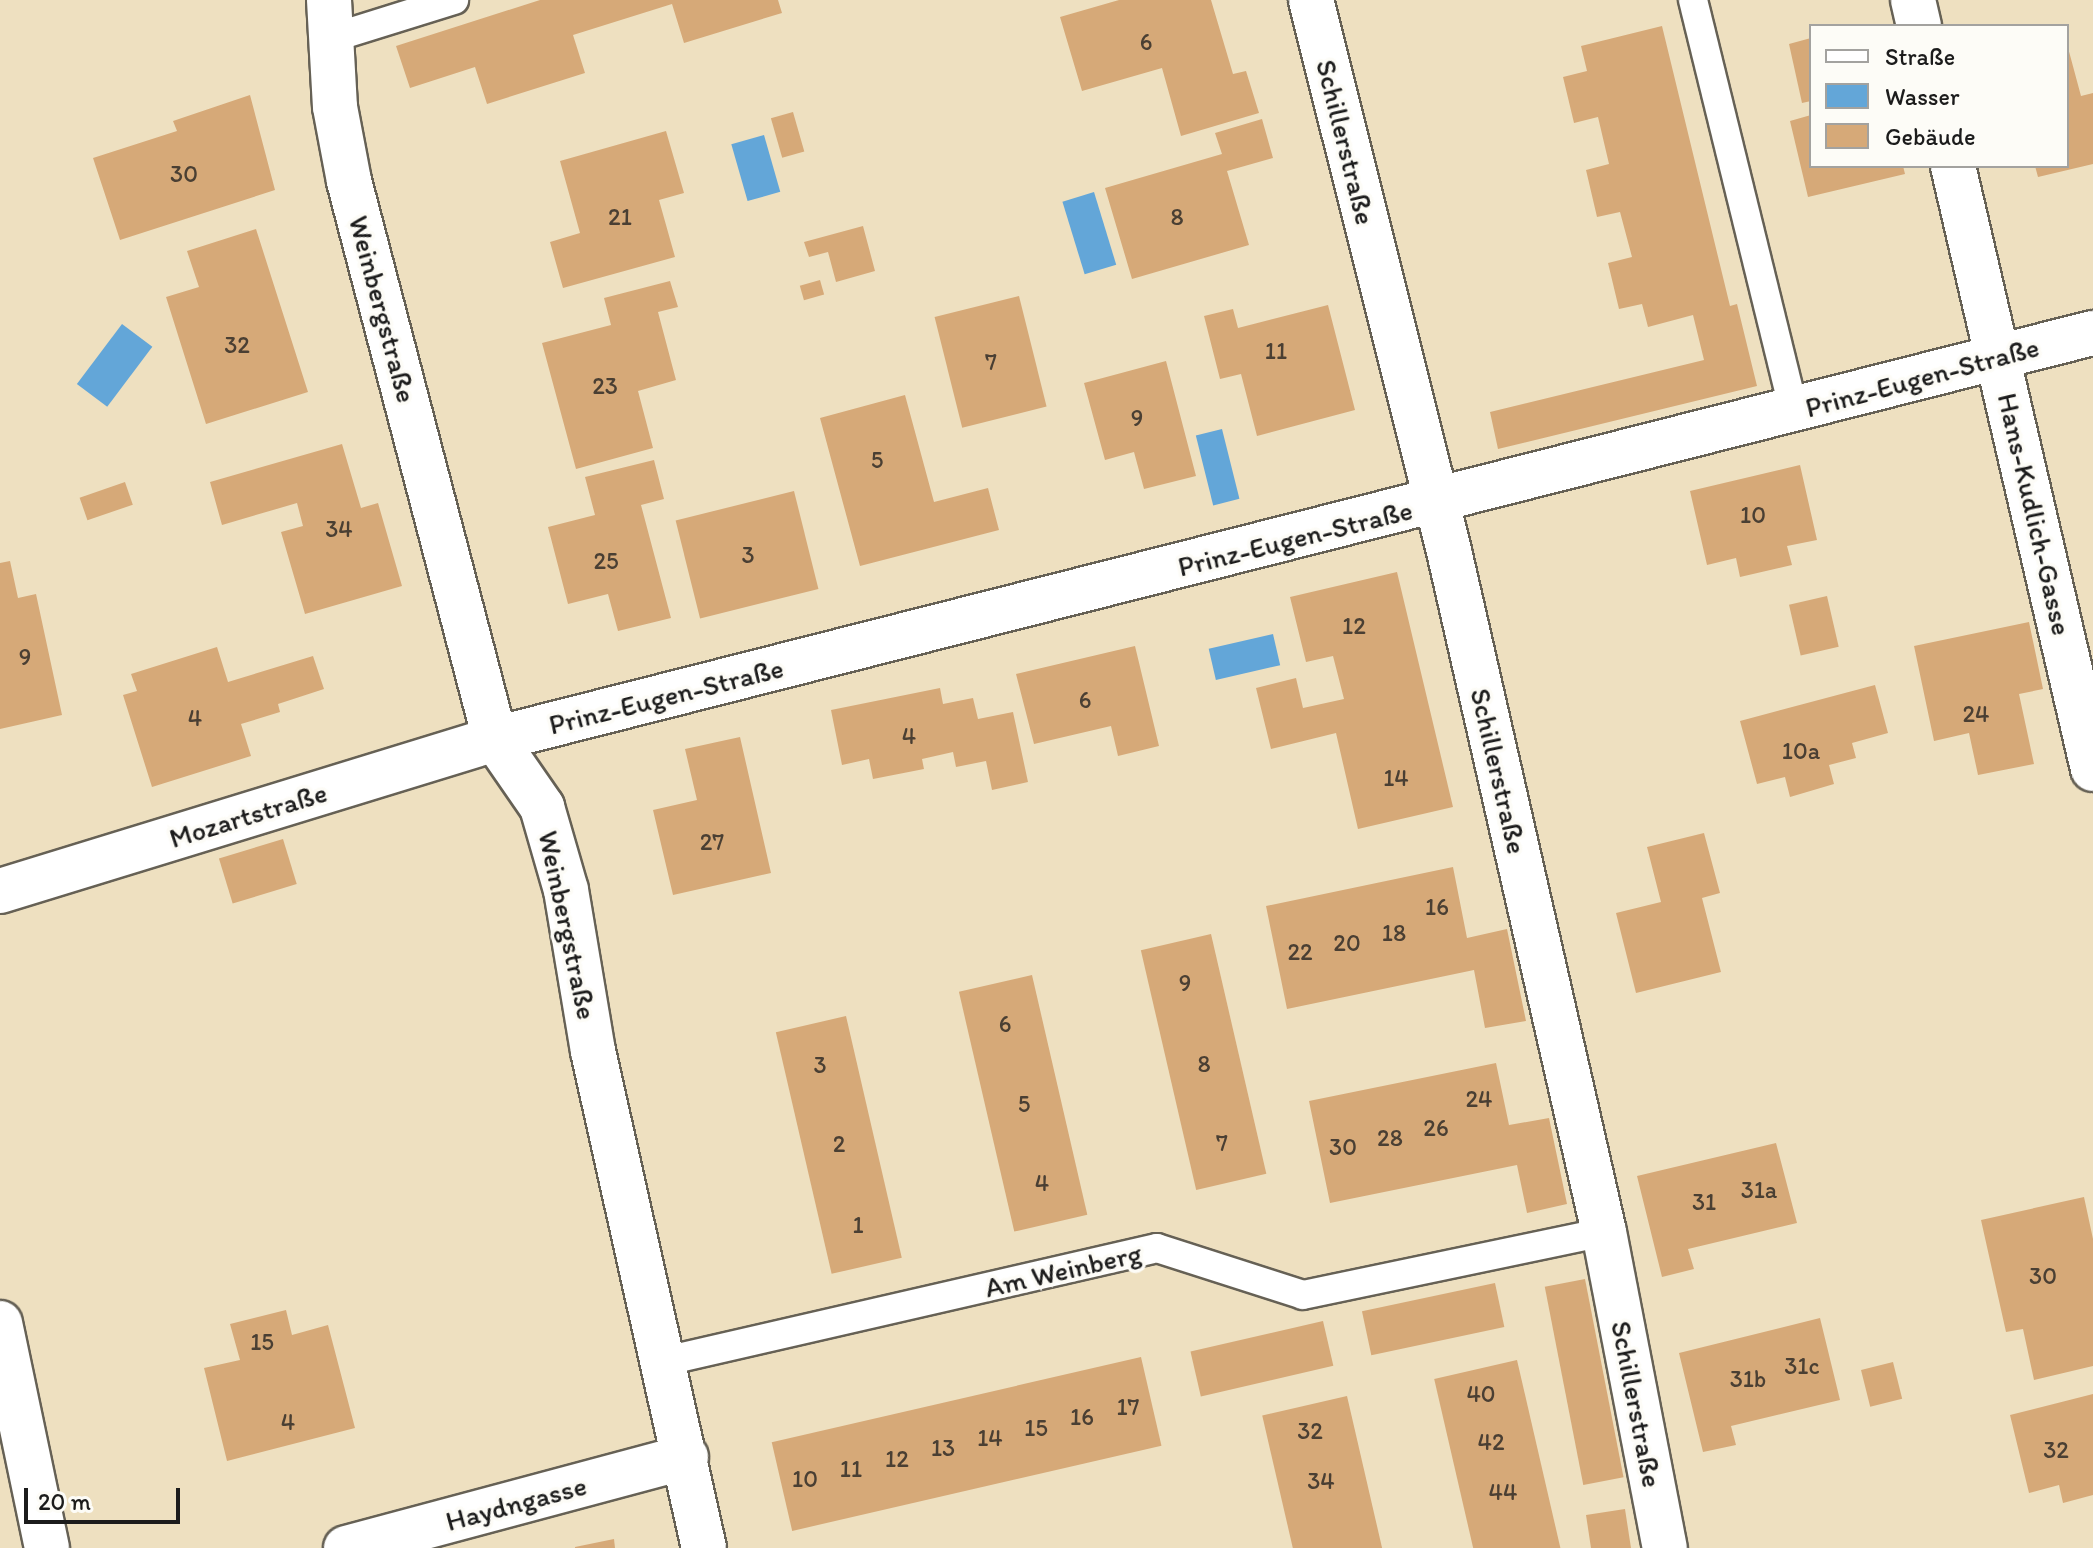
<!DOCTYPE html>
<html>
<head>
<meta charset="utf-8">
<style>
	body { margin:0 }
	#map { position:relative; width:2093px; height:1548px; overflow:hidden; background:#eee0c0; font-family:Itim,sans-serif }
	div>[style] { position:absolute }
	.water>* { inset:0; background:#63a6d8; transform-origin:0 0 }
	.building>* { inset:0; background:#d6a978; transform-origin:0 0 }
	.roads { filter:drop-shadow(2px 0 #666155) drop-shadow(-2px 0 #666155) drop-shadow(0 2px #666155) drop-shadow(0 -2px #666155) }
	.lane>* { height:28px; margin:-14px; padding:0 14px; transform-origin:14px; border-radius:14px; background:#fff }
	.street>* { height:44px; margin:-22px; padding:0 22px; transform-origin:22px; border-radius:22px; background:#fff }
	span { translate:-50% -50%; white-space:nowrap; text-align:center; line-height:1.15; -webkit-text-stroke:7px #fdfcf7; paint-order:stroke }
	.number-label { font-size:24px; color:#4a3f33 }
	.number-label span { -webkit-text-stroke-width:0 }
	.street-label { font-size:28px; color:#1c1c1c }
	.legend { position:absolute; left:1809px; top:24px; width:260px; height:144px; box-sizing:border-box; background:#fdfcf7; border:2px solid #a3a29f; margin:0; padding:10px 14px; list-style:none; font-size:24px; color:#1c1c1c }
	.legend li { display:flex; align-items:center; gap:16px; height:40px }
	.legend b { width:40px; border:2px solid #a3a29f }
	.scale { position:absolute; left:24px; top:1488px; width:156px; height:36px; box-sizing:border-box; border:4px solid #1c1c1c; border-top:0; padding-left:10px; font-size:24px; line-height:28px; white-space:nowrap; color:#1c1c1c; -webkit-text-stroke:6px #fdfcf7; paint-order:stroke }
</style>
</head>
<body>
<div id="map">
	<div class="water">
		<i style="left:764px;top:135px;width:59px;height:34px;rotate:74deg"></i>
		<i style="left:1094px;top:192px;width:76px;height:33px;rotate:73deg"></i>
		<i style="left:122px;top:324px;width:38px;height:75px;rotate:37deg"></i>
		<i style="left:1222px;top:429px;width:72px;height:27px;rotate:76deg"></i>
		<i style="left:1273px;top:634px;width:32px;height:66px;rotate:77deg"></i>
	</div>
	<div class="building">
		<i style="clip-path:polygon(540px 0,778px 0,782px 13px,684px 43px,672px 4px,573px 35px,585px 73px,487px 104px,475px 67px,410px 88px,396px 46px)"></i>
		<i style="clip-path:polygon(1119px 0,1211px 0,1233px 74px,1246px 71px,1259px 113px,1181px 136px,1162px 68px,1082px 91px,1060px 17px)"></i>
		<i style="clip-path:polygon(1662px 26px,1730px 306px,1737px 304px,1757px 386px,1498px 449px,1490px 412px,1704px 360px,1693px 315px,1648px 327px,1642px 304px,1619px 309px,1608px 263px,1632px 257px,1620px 212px,1597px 217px,1586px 170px,1609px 164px,1598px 117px,1574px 123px,1563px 77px,1587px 71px,1581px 46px)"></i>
		<i style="clip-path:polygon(1811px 38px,1811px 101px,1802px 103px,1789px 44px)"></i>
		<i style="clip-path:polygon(2067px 44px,2081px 96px,2093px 93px,2093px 164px,2038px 177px,2035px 166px,2067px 166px)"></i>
		<i style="clip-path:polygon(250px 95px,275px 190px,120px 240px,93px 158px,177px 131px,173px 121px)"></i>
		<i style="left:793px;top:112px;width:41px;height:23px;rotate:74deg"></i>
		<i style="clip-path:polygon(1811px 115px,1811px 166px,1903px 166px,1905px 174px,1808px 197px,1790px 121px)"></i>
		<i style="clip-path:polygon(1262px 119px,1273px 158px,1227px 171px,1249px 245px,1132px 279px,1105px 188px,1222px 154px,1215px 133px)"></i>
		<i style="clip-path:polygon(666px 131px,684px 193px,659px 200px,675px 257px,563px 288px,550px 242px,580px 233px,560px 161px)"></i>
		<i style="clip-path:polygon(863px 226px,875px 271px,836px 282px,828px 252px,809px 257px,804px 242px)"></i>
		<i style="clip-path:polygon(256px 229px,308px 392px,206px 424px,166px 297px,199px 287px,187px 251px)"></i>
		<i style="left:820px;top:280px;width:15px;height:21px;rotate:74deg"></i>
		<i style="clip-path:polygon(670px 281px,678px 307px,658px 312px,676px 380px,638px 391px,653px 448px,576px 469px,542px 343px,611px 325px,604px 298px)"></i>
		<i style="left:1019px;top:296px;width:114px;height:87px;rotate:76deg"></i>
		<i style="clip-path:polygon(1328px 305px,1355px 410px,1257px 436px,1241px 374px,1220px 379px,1204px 316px,1233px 309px,1238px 328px)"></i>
		<i style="clip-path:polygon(1166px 361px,1196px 476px,1144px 489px,1134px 452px,1105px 460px,1084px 383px)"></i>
		<i style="clip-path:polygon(905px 395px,934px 502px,988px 488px,999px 530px,860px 566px,820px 418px)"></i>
		<i style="clip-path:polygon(342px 444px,361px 508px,378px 503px,402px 586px,305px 614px,281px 532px,303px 526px,297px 503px,222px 525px,210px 482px)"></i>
		<i style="clip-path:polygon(654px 460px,664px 499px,641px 505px,671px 618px,618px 631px,608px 594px,568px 604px,548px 527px,595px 515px,585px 477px)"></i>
		<i style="clip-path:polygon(1800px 465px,1817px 540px,1787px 546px,1792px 565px,1740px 577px,1736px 558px,1707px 565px,1690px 491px)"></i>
		<i style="left:125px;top:482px;width:24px;height:48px;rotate:71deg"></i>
		<i style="left:794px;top:491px;width:101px;height:122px;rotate:76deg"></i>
		<i style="clip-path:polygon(10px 561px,18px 598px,36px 594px,62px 715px,0 729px,0 563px)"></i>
		<i style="clip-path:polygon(1397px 572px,1453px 807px,1358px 829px,1336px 733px,1271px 749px,1256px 688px,1296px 678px,1303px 708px,1344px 699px,1333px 656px,1306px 662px,1290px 597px)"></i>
		<i style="left:1827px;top:596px;width:52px;height:39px;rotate:77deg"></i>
		<i style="clip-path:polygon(2029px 622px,2043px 689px,2019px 694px,2034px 764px,1978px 775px,1969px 733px,1934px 741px,1914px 646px)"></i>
		<i style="clip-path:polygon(1135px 646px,1159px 746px,1118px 756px,1111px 726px,1034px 744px,1016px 674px)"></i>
		<i style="clip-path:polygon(217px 647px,228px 682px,313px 656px,324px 689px,278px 704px,280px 712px,241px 724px,251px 756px,152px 787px,123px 695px,137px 691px,131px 674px)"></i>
		<i style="clip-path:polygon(1875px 685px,1888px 733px,1852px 743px,1856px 758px,1829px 765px,1834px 784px,1790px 797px,1785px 777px,1757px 784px,1740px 721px)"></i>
		<i style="clip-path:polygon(940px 688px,943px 704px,973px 698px,978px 719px,1013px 712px,1028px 782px,992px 790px,986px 761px,956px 767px,953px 752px,922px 759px,924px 769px,873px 779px,869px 759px,842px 765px,831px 710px)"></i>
		<i style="clip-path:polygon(740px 737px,771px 873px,673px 895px,653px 810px,697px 800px,685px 749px)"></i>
		<i style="clip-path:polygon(1704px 833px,1720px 893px,1702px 898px,1721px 972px,1636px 993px,1616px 913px,1661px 902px,1647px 847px)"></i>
		<i style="left:283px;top:839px;width:47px;height:67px;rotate:73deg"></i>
		<i style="clip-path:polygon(1453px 867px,1467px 938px,1507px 929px,1526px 1021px,1485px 1028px,1474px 970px,1287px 1009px,1266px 906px)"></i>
		<i style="left:1211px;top:934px;width:246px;height:72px;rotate:77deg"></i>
		<i style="left:1032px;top:975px;width:246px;height:75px;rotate:77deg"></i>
		<i style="left:846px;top:1016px;width:248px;height:72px;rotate:77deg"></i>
		<i style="clip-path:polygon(1496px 1063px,1509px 1125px,1549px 1118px,1567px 1204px,1527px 1213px,1517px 1165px,1330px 1203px,1309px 1101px)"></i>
		<i style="clip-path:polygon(1776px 1143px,1797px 1223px,1688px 1249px,1694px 1269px,1662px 1277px,1637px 1176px)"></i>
		<i style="clip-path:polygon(2084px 1197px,2093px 1239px,2093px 1366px,2034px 1380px,2023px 1329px,2006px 1332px,1981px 1220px)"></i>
		<i style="left:1585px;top:1279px;width:202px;height:41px;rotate:79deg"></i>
		<i style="left:1495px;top:1283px;width:45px;height:136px;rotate:78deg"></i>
		<i style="clip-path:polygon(286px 1310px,292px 1335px,328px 1325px,355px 1428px,227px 1461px,204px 1368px,240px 1360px,230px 1324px)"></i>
		<i style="clip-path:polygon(1820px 1318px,1840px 1400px,1731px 1426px,1736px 1445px,1703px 1452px,1679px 1353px)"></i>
		<i style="left:1323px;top:1321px;width:46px;height:136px;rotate:77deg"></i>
		<i style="left:1141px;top:1357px;width:91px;height:379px;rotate:77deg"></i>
		<i style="left:1517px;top:1360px;width:193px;height:85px;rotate:77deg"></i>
		<i style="left:1893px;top:1362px;width:38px;height:33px;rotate:76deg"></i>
		<i style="clip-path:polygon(2093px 1394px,2093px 1495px,2063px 1503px,2059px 1485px,2029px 1493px,2010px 1415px)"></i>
		<i style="left:1347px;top:1396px;width:156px;height:87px;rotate:77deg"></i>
		<i style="clip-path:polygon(1625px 1509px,1631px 1548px,1591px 1548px,1586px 1515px)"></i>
		<i style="clip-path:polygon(614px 1539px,615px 1548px,575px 1548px,575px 1547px)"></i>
	</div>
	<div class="roads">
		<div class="lane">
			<i style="left:1693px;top:0;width:424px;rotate:76.2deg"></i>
			<i style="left:332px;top:38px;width:128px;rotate:-17.3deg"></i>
			<i style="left:661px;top:1362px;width:509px;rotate:-12.94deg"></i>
			<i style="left:1157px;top:1248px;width:153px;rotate:17.8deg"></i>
			<i style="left:1303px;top:1295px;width:308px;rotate:-11.8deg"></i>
		</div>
		<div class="street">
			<i style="left:329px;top:0;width:107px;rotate:86.8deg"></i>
			<i style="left:335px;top:107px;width:75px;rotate:79.3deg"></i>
			<i style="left:349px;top:181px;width:577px;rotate:75.34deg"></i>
			<i style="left:495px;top:739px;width:83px;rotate:55.3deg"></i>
			<i style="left:542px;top:807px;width:86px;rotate:73.9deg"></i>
			<i style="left:566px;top:890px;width:163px;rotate:80.5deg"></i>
			<i style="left:593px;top:1051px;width:509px;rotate:77.41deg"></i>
			<i style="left:1311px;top:0;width:568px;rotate:75.94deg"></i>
			<i style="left:1449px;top:551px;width:698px;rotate:77.18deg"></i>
			<i style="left:1604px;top:1232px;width:322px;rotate:79.1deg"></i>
			<i style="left:1913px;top:0;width:27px;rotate:77deg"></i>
			<i style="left:1953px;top:166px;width:619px;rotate:76.93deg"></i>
			<i style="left:0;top:891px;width:518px;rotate:-17.07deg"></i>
			<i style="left:495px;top:739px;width:1649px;rotate:-14.26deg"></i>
			<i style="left:0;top:1323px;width:230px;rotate:78.2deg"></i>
			<i style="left:346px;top:1548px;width:352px;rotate:-15deg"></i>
		</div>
	</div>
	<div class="number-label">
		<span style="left:1146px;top:42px">6</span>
		<span style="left:184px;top:174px">30</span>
		<span style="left:620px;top:217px">21</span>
		<span style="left:1177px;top:217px">8</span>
		<span style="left:237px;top:345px">32</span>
		<span style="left:1276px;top:351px">11</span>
		<span style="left:991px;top:362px">7</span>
		<span style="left:605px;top:386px">23</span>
		<span style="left:1137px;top:418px">9</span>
		<span style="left:877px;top:460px">5</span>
		<span style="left:1753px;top:515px">10</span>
		<span style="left:339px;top:529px">34</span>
		<span style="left:748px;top:555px">3</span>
		<span style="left:606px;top:561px">25</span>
		<span style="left:1354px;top:626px">12</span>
		<span style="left:25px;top:657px">9</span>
		<span style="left:1085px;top:700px">6</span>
		<span style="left:1976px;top:714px">24</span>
		<span style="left:195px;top:718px">4</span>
		<span style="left:909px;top:736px">4</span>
		<span style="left:1801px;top:751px">10a</span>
		<span style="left:1396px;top:778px">14</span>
		<span style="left:712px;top:842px">27</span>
		<span style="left:1437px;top:907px">16</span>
		<span style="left:1394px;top:933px">18</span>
		<span style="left:1347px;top:943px">20</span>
		<span style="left:1300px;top:952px">22</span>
		<span style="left:1185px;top:983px">9</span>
		<span style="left:1005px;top:1024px">6</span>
		<span style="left:1204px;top:1064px">8</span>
		<span style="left:820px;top:1065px">3</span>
		<span style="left:1479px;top:1099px">24</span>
		<span style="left:1024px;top:1104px">5</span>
		<span style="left:1436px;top:1128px">26</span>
		<span style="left:1390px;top:1138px">28</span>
		<span style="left:1222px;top:1143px">7</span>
		<span style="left:839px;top:1144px">2</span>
		<span style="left:1343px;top:1147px">30</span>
		<span style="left:1042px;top:1183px">4</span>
		<span style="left:1759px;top:1190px">31a</span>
		<span style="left:1704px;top:1202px">31</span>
		<span style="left:858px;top:1225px">1</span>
		<span style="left:2043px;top:1276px">30</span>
		<span style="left:262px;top:1342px">15</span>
		<span style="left:1802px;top:1366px">31c</span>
		<span style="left:1748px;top:1379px">31b</span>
		<span style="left:1481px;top:1394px">40</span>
		<span style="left:1128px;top:1407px">17</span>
		<span style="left:1082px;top:1417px">16</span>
		<span style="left:288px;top:1422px">4</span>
		<span style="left:1036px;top:1428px">15</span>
		<span style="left:1310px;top:1431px">32</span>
		<span style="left:990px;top:1438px">14</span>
		<span style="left:1491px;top:1442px">42</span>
		<span style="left:943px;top:1448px">13</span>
		<span style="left:2056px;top:1450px">32</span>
		<span style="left:897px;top:1459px">12</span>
		<span style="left:851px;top:1469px">11</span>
		<span style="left:805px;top:1479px">10</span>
		<span style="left:1321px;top:1481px">34</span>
		<span style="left:1503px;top:1492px">44</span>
	</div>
	<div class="street-label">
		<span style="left:1346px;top:142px;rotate:76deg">Schillerstraße</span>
		<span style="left:383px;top:309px;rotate:75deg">Weinbergstraße</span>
		<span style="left:1922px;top:377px;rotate:-15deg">Prinz-Eugen-Straße</span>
		<span style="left:2035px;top:514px;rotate:77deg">Hans-Kudlich-Gasse</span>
		<span style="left:1295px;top:538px;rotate:-14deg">Prinz-Eugen-Straße</span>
		<span style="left:666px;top:696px;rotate:-14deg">Prinz-Eugen-Straße</span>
		<span style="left:1499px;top:771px;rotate:77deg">Schillerstraße</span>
		<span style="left:248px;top:815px;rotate:-17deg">Mozartstraße</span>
		<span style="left:568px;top:925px;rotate:78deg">Weinbergstraße</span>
		<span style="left:1063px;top:1270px;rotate:-13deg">Am Weinberg</span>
		<span style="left:1637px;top:1404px;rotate:79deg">Schillerstraße</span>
		<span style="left:516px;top:1503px;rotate:-15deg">Haydngasse</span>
	</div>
	<ul class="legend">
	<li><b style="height:10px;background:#fff"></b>Straße</li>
	<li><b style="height:22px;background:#63a6d8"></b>Wasser</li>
	<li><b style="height:22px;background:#d6a978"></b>Gebäude</li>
	</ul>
	<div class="scale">20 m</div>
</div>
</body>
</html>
